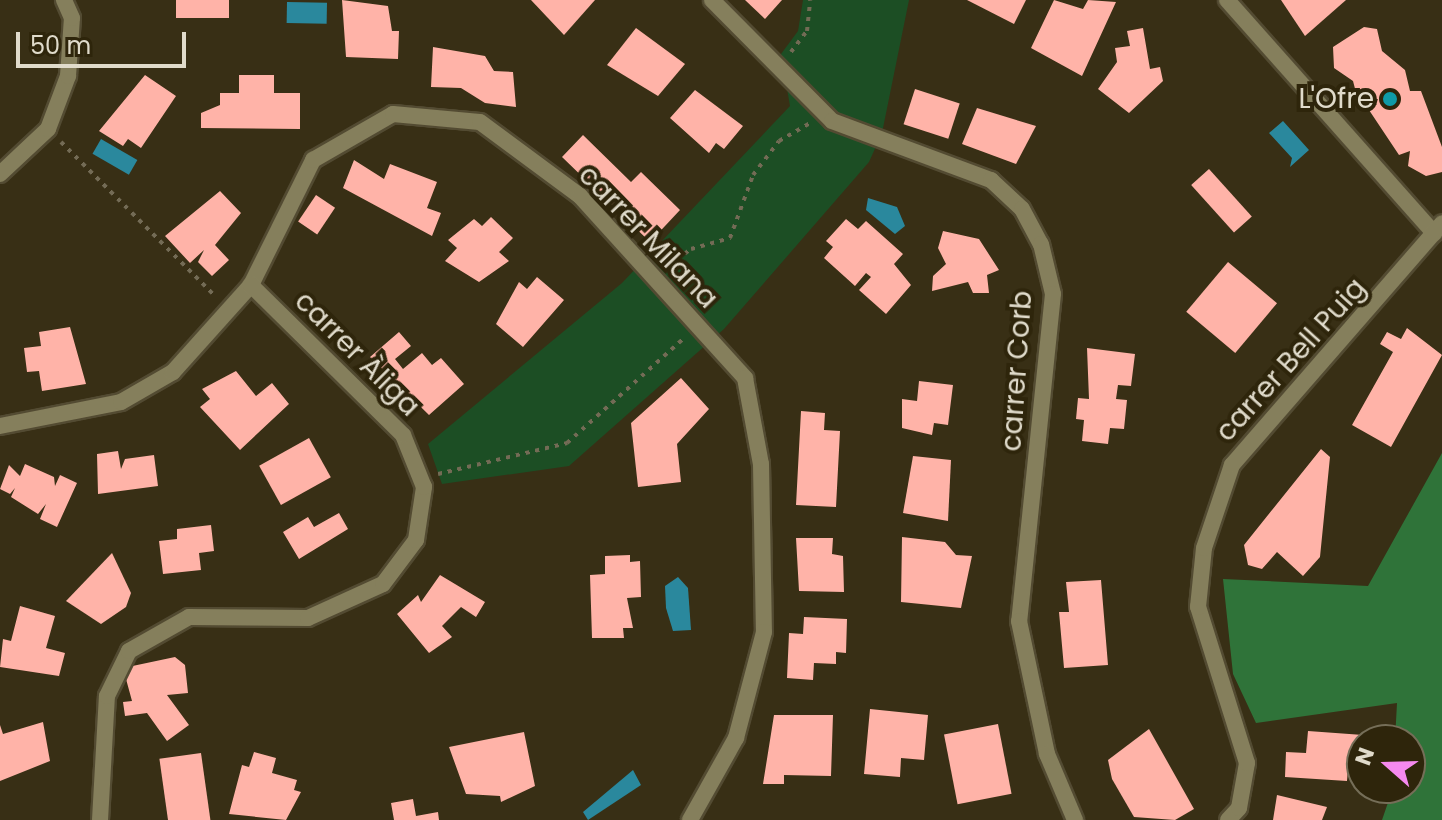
<!DOCTYPE html>
<html>
<head>
<meta charset="utf-8">
<style>
	body { margin:0 }
	#map { position:relative; width:1442px; height:820px; overflow:hidden; background:#382f15; font-family:Poppins,sans-serif }
	div>[style] { position:absolute }
	.green>* { inset:0; background:#1c4e24 }
	.forest>* { inset:0; background:#2f7339 }
	.water>* { inset:0; background:#2a889d; transform-origin:0 0 }
	.building>* { inset:0; background:#ffb3a8; transform-origin:0 0 }
	.path>* { height:4px; margin-top:-2px; transform-origin:0; background:repeating-linear-gradient(90deg,#736b55 0 4px,transparent 0 10px) }
	.roads { filter:drop-shadow(2px 0 #534b32) drop-shadow(-2px 0 #534b32) drop-shadow(0 2px #534b32) drop-shadow(0 -2px #534b32) }
	.minor>* { height:16px; margin:-8px; padding:0 8px; transform-origin:8px; border-radius:8px; background:#857f5c }
	.dots>* { width:22px; height:22px; translate:-50% -50%; box-sizing:border-box; border:4px solid #2e250b; border-radius:50% }
	span { translate:-50% -50%; white-space:nowrap; text-align:center; line-height:1.15; -webkit-text-stroke:8px #2e250b; paint-order:stroke }
	.poi-label { font-size:28px; color:#e0dbcb }
	.right { translate:-100% -50%; text-align:right }
	.street-label { font-size:28px; color:#e0dbcb }
	.north { position:absolute; left:1346px; top:724px; width:80px; height:80px; box-sizing:border-box; background:#2e250b; border:2px solid #756e58; border-radius:50%; rotate:290deg; font-size:22px; font-weight:700; line-height:32px; text-align:center; color:#e0dbcb }
	.north::after { content:''; display:block; margin:auto; width:28px; height:36px; background:#f589ef; clip-path:polygon(50% 0,100% 100%,50% 72%,0 100%) }
	.scale { position:absolute; left:16px; top:32px; width:170px; height:36px; box-sizing:border-box; border:4px solid #e0dbcb; border-top:0; padding-left:10px; font-size:24px; line-height:28px; white-space:nowrap; color:#e0dbcb; -webkit-text-stroke:6px #2e250b; paint-order:stroke }
</style>
</head>
<body>
<div id="map">
	<div class="green">
		<i style="clip-path:polygon(803px 0,909px 0,882px 133px,869px 162px,724px 329px,569px 466px,442px 484px,428px 444px,622px 283px,790px 106px,781px 54px,798px 31px)"></i>
	</div>
	<div class="forest">
		<i style="clip-path:polygon(1442px 453px,1442px 820px,1382px 820px,1393px 788px,1410px 788px,1410px 740px,1395px 740px,1397px 703px,1256px 723px,1233px 674px,1223px 579px,1368px 586px)"></i>
	</div>
	<div class="water">
		<i style="left:287px;top:2px;width:40px;height:21px;rotate:1deg"></i>
		<i style="clip-path:polygon(1283px 121px,1309px 150px,1290px 167px,1292px 158px,1269px 133px)"></i>
		<i style="left:101px;top:139px;width:42px;height:17px;rotate:30deg"></i>
		<i style="clip-path:polygon(868px 198px,897px 207px,905px 226px,895px 234px,866px 210px)"></i>
		<i style="clip-path:polygon(678px 577px,688px 588px,691px 630px,673px 631px,666px 608px,665px 586px)"></i>
		<i style="clip-path:polygon(633px 770px,641px 785px,588px 820px,583px 812px)"></i>
	</div>
	<div class="building">
		<i style="left:176px;top:0;width:53px;height:18px"></i>
		<i style="clip-path:polygon(342px 0,388px 6px,392px 31px,399px 31px,398px 59px,346px 57px)"></i>
		<i style="clip-path:polygon(531px 0,595px 0,564px 35px)"></i>
		<i style="clip-path:polygon(745px 0,782px 0,765px 19px)"></i>
		<i style="clip-path:polygon(967px 0,1026px 0,1014px 24px)"></i>
		<i style="clip-path:polygon(1054px 0,1083px 9px,1088px 0,1116px 2px,1082px 76px,1031px 48px)"></i>
		<i style="clip-path:polygon(1281px 0,1346px 0,1305px 36px)"></i>
		<i style="clip-path:polygon(1364px 27px,1377px 29px,1382px 51px,1405px 70px,1410px 91px,1421px 91px,1442px 147px,1442px 172px,1426px 176px,1408px 166px,1410px 151px,1399px 155px,1367px 107px,1360px 108px,1353px 81px,1334px 68px,1333px 47px)"></i>
		<i style="clip-path:polygon(636px 28px,685px 64px,658px 96px,607px 65px)"></i>
		<i style="clip-path:polygon(1143px 28px,1150px 69px,1160px 67px,1163px 81px,1129px 113px,1098px 89px,1117px 62px,1115px 48px,1130px 46px,1127px 31px)"></i>
		<i style="clip-path:polygon(433px 47px,485px 56px,494px 71px,513px 72px,516px 107px,485px 103px,461px 88px,431px 87px)"></i>
		<i style="clip-path:polygon(145px 75px,176px 96px,141px 148px,128px 139px,123px 146px,99px 131px)"></i>
		<i style="clip-path:polygon(239px 75px,274px 75px,274px 93px,300px 93px,300px 129px,201px 128px,201px 113px,220px 105px,220px 93px,239px 93px)"></i>
		<i style="left:915px;top:89px;width:47px;height:37px;rotate:18deg"></i>
		<i style="clip-path:polygon(695px 90px,743px 126px,724px 149px,716px 143px,709px 153px,670px 118px)"></i>
		<i style="clip-path:polygon(977px 108px,1036px 126px,1016px 164px,962px 144px)"></i>
		<i style="clip-path:polygon(583px 135px,631px 182px,641px 172px,680px 210px,650px 242px,562px 157px)"></i>
		<i style="clip-path:polygon(354px 160px,384px 179px,390px 164px,437px 182px,427px 208px,441px 213px,432px 236px,343px 188px)"></i>
		<i style="left:1209px;top:169px;width:64px;height:24px;rotate:48deg"></i>
		<i style="clip-path:polygon(220px 191px,241px 213px,215px 245px,229px 260px,212px 276px,198px 262px,204px 250px,190px 263px,165px 236px)"></i>
		<i style="left:316px;top:195px;width:23px;height:32px;rotate:34deg"></i>
		<i style="clip-path:polygon(491px 217px,513px 238px,499px 252px,509px 261px,479px 282px,445px 261px,457px 248px,448px 240px,474px 219px,482px 226px)"></i>
		<i style="clip-path:polygon(846px 219px,858px 229px,866px 221px,903px 254px,894px 264px,911px 285px,886px 314px,859px 290px,871px 277px,866px 273px,855px 286px,824px 258px,833px 247px,826px 241px)"></i>
		<i style="clip-path:polygon(943px 231px,979px 239px,999px 270px,987px 275px,989px 293px,973px 293px,968px 282px,932px 291px,933px 276px,946px 264px,938px 248px)"></i>
		<i style="left:1228px;top:262px;width:64px;height:65px;rotate:40deg"></i>
		<i style="clip-path:polygon(537px 277px,564px 300px,523px 347px,496px 324px,519px 282px,527px 289px)"></i>
		<i style="clip-path:polygon(70px 327px,86px 384px,42px 391px,39px 371px,27px 372px,24px 348px,41px 346px,39px 332px)"></i>
		<i style="clip-path:polygon(1407px 328px,1442px 355px,1391px 447px,1352px 425px,1393px 352px,1380px 344px,1387px 332px,1401px 339px)"></i>
		<i style="clip-path:polygon(399px 332px,411px 346px,395px 359px,403px 369px,422px 353px,432px 365px,441px 358px,464px 384px,429px 415px,370px 357px)"></i>
		<i style="clip-path:polygon(1087px 348px,1135px 354px,1131px 386px,1118px 385px,1116px 399px,1127px 400px,1124px 429px,1110px 428px,1108px 444px,1082px 441px,1084px 420px,1076px 419px,1078px 398px,1089px 399px)"></i>
		<i style="clip-path:polygon(236px 371px,256px 396px,272px 383px,289px 404px,240px 450px,200px 407px,210px 399px,202px 389px)"></i>
		<i style="clip-path:polygon(681px 378px,709px 409px,677px 444px,681px 482px,638px 487px,631px 423px)"></i>
		<i style="clip-path:polygon(919px 381px,953px 385px,948px 425px,934px 423px,932px 435px,902px 428px,902px 399px,917px 401px)"></i>
		<i style="clip-path:polygon(801px 411px,825px 413px,824px 430px,840px 431px,836px 507px,796px 505px)"></i>
		<i style="left:309px;top:438px;width:45px;height:57px;rotate:61deg"></i>
		<i style="clip-path:polygon(1321px 449px,1330px 457px,1320px 557px,1303px 576px,1277px 552px,1262px 569px,1248px 565px,1244px 545px)"></i>
		<i style="clip-path:polygon(118px 451px,121px 469px,125px 459px,154px 455px,158px 486px,98px 494px,97px 454px)"></i>
		<i style="clip-path:polygon(913px 456px,951px 460px,948px 521px,903px 513px)"></i>
		<i style="clip-path:polygon(25px 464px,54px 477px,55px 486px,60px 475px,77px 483px,57px 527px,40px 519px,46px 504px,38px 514px,11px 497px,15px 488px,10px 494px,0 489px,9px 465px,20px 476px)"></i>
		<i style="clip-path:polygon(339px 513px,348px 529px,299px 559px,283px 532px,308px 517px,314px 527px)"></i>
		<i style="clip-path:polygon(211px 525px,214px 551px,199px 553px,201px 570px,163px 574px,159px 541px,177px 539px,177px 529px)"></i>
		<i style="clip-path:polygon(902px 537px,945px 542px,956px 555px,972px 556px,961px 608px,901px 602px)"></i>
		<i style="clip-path:polygon(796px 538px,833px 538px,832px 554px,843px 556px,844px 592px,799px 591px)"></i>
		<i style="clip-path:polygon(112px 553px,131px 593px,126px 607px,101px 624px,66px 601px)"></i>
		<i style="clip-path:polygon(630px 555px,630px 562px,640px 561px,641px 597px,627px 598px,633px 628px,623px 628px,624px 638px,592px 638px,590px 575px,605px 574px,605px 556px)"></i>
		<i style="clip-path:polygon(440px 575px,485px 602px,476px 617px,461px 607px,442px 626px,452px 637px,429px 653px,397px 614px,418px 595px,421px 602px)"></i>
		<i style="clip-path:polygon(1101px 580px,1108px 665px,1064px 668px,1059px 612px,1069px 612px,1066px 582px)"></i>
		<i style="clip-path:polygon(20px 606px,55px 616px,46px 648px,65px 653px,59px 676px,0 667px,3px 639px,11px 641px)"></i>
		<i style="clip-path:polygon(804px 617px,847px 619px,846px 653px,836px 652px,836px 664px,814px 663px,813px 680px,787px 678px,789px 633px,803px 634px)"></i>
		<i style="clip-path:polygon(175px 657px,185px 665px,188px 693px,167px 695px,189px 725px,167px 741px,147px 713px,125px 716px,123px 702px,132px 701px,123px 668px)"></i>
		<i style="clip-path:polygon(870px 709px,928px 715px,924px 760px,901px 758px,900px 777px,864px 774px)"></i>
		<i style="clip-path:polygon(774px 715px,833px 715px,831px 776px,784px 775px,784px 784px,763px 784px)"></i>
		<i style="clip-path:polygon(43px 722px,50px 761px,0 781px,0 725px,3px 734px)"></i>
		<i style="left:998px;top:724px;width:71px;height:55px;rotate:79deg"></i>
		<i style="clip-path:polygon(1149px 729px,1194px 809px,1175px 820px,1134px 817px,1112px 779px,1108px 760px)"></i>
		<i style="clip-path:polygon(1308px 731px,1363px 735px,1361px 757px,1349px 756px,1347px 781px,1285px 777px,1286px 752px,1306px 753px)"></i>
		<i style="clip-path:polygon(524px 732px,535px 786px,501px 802px,500px 796px,466px 794px,449px 747px)"></i>
		<i style="clip-path:polygon(254px 752px,276px 758px,272px 773px,297px 780px,294px 790px,301px 792px,286px 820px,229px 814px,242px 765px,249px 767px)"></i>
		<i style="left:201px;top:753px;width:68px;height:42px;rotate:82deg"></i>
		<i style="clip-path:polygon(1277px 795px,1327px 807px,1322px 820px,1273px 820px)"></i>
		<i style="clip-path:polygon(413px 799px,416px 816px,438px 812px,439px 820px,394px 820px,391px 803px)"></i>
	</div>
	<div class="path">
		<i style="left:791px;top:52px;width:26px;rotate:-53deg"></i>
		<i style="left:807px;top:31px;width:31px;rotate:-84deg"></i>
		<i style="left:61px;top:142px;width:219px;rotate:45deg"></i>
		<i style="left:669px;top:266px;width:28px;rotate:-38deg"></i>
		<i style="left:691px;top:249px;width:41px;rotate:-15.8deg"></i>
		<i style="left:730px;top:238px;width:67px;rotate:-69.9deg"></i>
		<i style="left:753px;top:175px;width:43px;rotate:-52.6deg"></i>
		<i style="left:779px;top:141px;width:36px;rotate:-30deg"></i>
		<i style="left:438px;top:474px;width:133px;rotate:-13.5deg"></i>
		<i style="left:567px;top:443px;width:157px;rotate:-41.9deg"></i>
	</div>
	<div class="roads">
		<div class="minor">
			<i style="left:712px;top:0;width:170px;rotate:45.2deg"></i>
			<i style="left:832px;top:121px;width:170px;rotate:20.4deg"></i>
			<i style="left:991px;top:180px;width:42px;rotate:43.1deg"></i>
			<i style="left:1022px;top:209px;width:40px;rotate:62deg"></i>
			<i style="left:1041px;top:244px;width:51px;rotate:76.5deg"></i>
			<i style="left:1053px;top:294px;width:329px;rotate:95.9deg"></i>
			<i style="left:1019px;top:621px;width:136px;rotate:78.1deg"></i>
			<i style="left:1047px;top:754px;width:72px;rotate:67deg"></i>
			<i style="left:1227px;top:0;width:312px;rotate:48.4deg"></i>
			<i style="left:0;top:174px;width:66px;rotate:-43.2deg"></i>
			<i style="left:48px;top:129px;width:57px;rotate:-69.3deg"></i>
			<i style="left:68px;top:76px;width:58px;rotate:-86.1deg"></i>
			<i style="left:72px;top:18px;width:20px;rotate:-114deg"></i>
			<i style="left:0;top:426px;width:123px;rotate:-11.2deg"></i>
			<i style="left:121px;top:402px;width:60px;rotate:-30deg"></i>
			<i style="left:173px;top:372px;width:117px;rotate:-48.1deg"></i>
			<i style="left:251px;top:285px;width:140px;rotate:-63.6deg"></i>
			<i style="left:313px;top:160px;width:92px;rotate:-29.9deg"></i>
			<i style="left:393px;top:114px;width:87px;rotate:5.3deg"></i>
			<i style="left:480px;top:122px;width:124px;rotate:36.5deg"></i>
			<i style="left:580px;top:196px;width:246px;rotate:47.8deg"></i>
			<i style="left:745px;top:378px;width:87px;rotate:79.5deg"></i>
			<i style="left:761px;top:464px;width:168px;rotate:89deg"></i>
			<i style="left:764px;top:632px;width:110px;rotate:104.8deg"></i>
			<i style="left:736px;top:738px;width:94px;rotate:119.3deg"></i>
			<i style="left:100px;top:820px;width:124px;rotate:-86.8deg"></i>
			<i style="left:107px;top:696px;width:50px;rotate:-63.9deg"></i>
			<i style="left:129px;top:651px;width:69px;rotate:-29.5deg"></i>
			<i style="left:189px;top:617px;width:119px;rotate:0.5deg"></i>
			<i style="left:308px;top:618px;width:82px;rotate:-24.4deg"></i>
			<i style="left:383px;top:584px;width:55px;rotate:-53.1deg"></i>
			<i style="left:416px;top:540px;width:54px;rotate:-81.4deg"></i>
			<i style="left:424px;top:487px;width:56px;rotate:-112deg"></i>
			<i style="left:403px;top:435px;width:214px;rotate:-135.4deg"></i>
			<i style="left:1228px;top:820px;width:16px;rotate:-47deg"></i>
			<i style="left:1239px;top:808px;width:46px;rotate:-79.9deg"></i>
			<i style="left:1247px;top:763px;width:164px;rotate:-107.4deg"></i>
			<i style="left:1198px;top:607px;width:59px;rotate:-84.2deg"></i>
			<i style="left:1204px;top:548px;width:88px;rotate:-71.4deg"></i>
			<i style="left:1232px;top:465px;width:320px;rotate:-49deg"></i>
		</div>
	</div>
	<div class="dots">
		<i style="left:1390px;top:99px;background:#0f9aa8"></i>
	</div>
	<div class="poi-label">
		<span class="right" style="left:1374px;top:99px">L'Ofre</span>
	</div>
	<div class="street-label">
		<span style="left:648px;top:237px;rotate:46deg">carrer Milana</span>
		<span style="left:357px;top:354px;rotate:45deg">carrer Àliga</span>
		<span style="left:1291px;top:360px;rotate:-48deg">carrer Bell Puig</span>
		<span style="left:1017px;top:371px;rotate:-86deg">carrer Corb</span>
	</div>
	<div class="north">N</div>
	<div class="scale">50 m</div>
</div>
</body>
</html>
